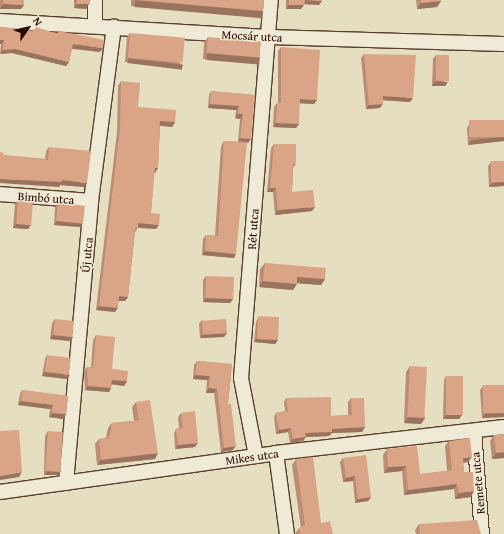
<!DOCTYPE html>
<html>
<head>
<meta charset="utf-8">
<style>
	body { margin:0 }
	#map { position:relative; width:504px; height:534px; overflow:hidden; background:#e6dec0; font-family:"Gentium Book Plus",serif }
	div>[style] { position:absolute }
	.roads { filter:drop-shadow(1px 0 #5a3f30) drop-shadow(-1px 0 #5a3f30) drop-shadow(0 1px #5a3f30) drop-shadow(0 -1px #5a3f30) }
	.street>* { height:14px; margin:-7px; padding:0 7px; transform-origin:7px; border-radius:7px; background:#efead6 }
	.wall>* { inset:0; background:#bb8d74 }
	.shaded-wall>* { inset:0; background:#99735e; transform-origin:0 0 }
	.building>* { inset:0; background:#daa487; transform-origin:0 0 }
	span { translate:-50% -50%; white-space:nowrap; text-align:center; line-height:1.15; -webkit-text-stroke:3px #efead6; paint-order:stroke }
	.street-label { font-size:12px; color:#2b0a00 }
	.north { position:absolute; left:8px; top:8px; width:40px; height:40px; -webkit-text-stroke:3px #efead6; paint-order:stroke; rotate:56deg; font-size:11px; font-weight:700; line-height:16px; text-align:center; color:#2b0a00 }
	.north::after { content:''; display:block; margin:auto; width:14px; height:18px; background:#2b0a00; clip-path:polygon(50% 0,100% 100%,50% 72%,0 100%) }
</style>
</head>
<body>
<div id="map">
	<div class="roads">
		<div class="street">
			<i style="left:95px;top:0;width:26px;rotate:90deg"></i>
			<i style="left:0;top:21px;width:268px;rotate:3.4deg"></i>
			<i style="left:268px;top:37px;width:236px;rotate:1.7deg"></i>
			<i style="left:0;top:194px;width:91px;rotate:4.4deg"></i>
			<i style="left:474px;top:431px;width:103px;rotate:85.6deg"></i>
			<i style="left:276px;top:453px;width:82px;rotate:82.3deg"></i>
			<i style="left:256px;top:456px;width:79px;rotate:-100.9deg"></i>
			<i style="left:241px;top:378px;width:379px;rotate:-85.5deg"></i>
			<i style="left:66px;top:483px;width:283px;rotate:-84.9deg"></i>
			<i style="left:91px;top:201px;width:176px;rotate:-82.5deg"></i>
			<i style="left:0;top:492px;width:279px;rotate:-8deg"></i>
			<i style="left:276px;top:453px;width:229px;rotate:-6.5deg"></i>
		</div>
	</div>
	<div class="wall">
		<i style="clip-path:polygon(0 0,24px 0,24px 5px,21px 9px,0 9px)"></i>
		<i style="clip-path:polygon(74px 0,90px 0,86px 9px,74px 8px)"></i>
		<i style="clip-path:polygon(131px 0,264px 0,263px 11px,260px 17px,131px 6px)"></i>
		<i style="clip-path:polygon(286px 0,322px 0,319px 5px,304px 4px,301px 9px,286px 9px)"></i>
		<i style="clip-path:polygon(416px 0,441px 0,441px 1px,437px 7px,417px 9px)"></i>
		<i style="clip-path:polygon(0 27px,57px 33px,59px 31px,100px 52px,72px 49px,69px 62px,66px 66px,12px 53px,0 54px,1px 44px)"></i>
		<i style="clip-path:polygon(130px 33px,183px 65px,180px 69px,125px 62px,127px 37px)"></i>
		<i style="clip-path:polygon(208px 37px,260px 58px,256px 64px,203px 59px,204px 43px)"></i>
		<i style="clip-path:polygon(281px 47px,317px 100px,314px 104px,299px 103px,296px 128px,273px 127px,274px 107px,277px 103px,278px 103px,278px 51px)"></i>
		<i style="clip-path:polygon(364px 54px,410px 102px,383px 100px,380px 108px,366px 109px,361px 58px)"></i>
		<i style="clip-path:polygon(436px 55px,445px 86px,432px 86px,433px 59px)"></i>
		<i style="clip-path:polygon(121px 81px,138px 107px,175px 122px,172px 127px,160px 126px,158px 168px,155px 173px,154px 173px,151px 213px,156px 229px,138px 228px,135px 232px,128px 297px,125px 301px,119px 301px,115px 312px,96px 310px,117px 132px,118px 86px)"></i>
		<i style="clip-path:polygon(211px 91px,255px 95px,248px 143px,246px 143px,234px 258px,202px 255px,203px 239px,206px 235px,215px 236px,221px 146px,224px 141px,238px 142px,240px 119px,235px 118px,236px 110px,208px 108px,209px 95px)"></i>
		<i style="clip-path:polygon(504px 120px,504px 141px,468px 145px,467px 128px,469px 124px)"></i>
		<i style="clip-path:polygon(274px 144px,296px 164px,293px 168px,292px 192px,312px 211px,275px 215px,273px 192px,267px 192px,271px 148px)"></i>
		<i style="clip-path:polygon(49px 147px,84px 187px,60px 185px,59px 187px,3px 155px,45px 159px,46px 151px)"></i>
		<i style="clip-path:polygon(504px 161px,504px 186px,489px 187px,488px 166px,491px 162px)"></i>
		<i style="clip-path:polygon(18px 200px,28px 229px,13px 228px,15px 204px)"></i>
		<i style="clip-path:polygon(58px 203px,80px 227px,54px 225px,55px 208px)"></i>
		<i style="clip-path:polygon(265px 263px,325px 279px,321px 285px,297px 283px,293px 290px,259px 287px,260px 269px)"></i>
		<i style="clip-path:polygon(206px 276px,233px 299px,230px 303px,203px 302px,203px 280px)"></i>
		<i style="clip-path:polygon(258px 318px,278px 340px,275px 344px,254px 342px,256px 322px)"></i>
		<i style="clip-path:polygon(55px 319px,73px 337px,70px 341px,50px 339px,52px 323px)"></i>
		<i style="clip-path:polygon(202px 320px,224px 337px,200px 338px,199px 324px)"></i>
		<i style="clip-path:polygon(96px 335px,112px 369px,127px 381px,124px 386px,112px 384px,111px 388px,109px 392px,85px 390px,84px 371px,87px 367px,91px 367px,93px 340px)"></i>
		<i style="clip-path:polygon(47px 355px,67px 379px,42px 376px,45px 359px)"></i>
		<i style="clip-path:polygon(197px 361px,232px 364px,228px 404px,233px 450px,221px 452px,214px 393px,206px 393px,207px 380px,193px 379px,194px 365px)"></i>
		<i style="clip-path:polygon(410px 366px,425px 418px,421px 424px,404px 423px,406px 372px)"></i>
		<i style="clip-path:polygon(446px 376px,462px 415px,459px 419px,443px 419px,444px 380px)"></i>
		<i style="clip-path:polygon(483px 386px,504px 417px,482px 418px,480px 390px)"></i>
		<i style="clip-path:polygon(22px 390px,68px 396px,66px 414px,63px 419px,49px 417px,50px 409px,18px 405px,20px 394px)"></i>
		<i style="clip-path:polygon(286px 398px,331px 416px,348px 415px,348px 402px,351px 398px,365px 427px,362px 432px,332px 433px,329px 436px,306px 437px,303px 441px,290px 443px,288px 432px,276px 434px,274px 417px,276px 413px,285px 411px,284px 402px)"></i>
		<i style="clip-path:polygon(136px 402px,155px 459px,97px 465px,95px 444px,99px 439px,106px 438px,108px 428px,112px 423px,134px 421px,132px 407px)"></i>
		<i style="clip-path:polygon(181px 413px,195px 447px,175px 449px,174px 433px,176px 429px,179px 428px,178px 417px)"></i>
		<i style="clip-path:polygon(48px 431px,61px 471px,58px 475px,44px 475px,45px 436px)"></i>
		<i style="clip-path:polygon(494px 435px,504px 458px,492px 459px,490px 441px)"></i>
		<i style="clip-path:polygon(449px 441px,468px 462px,463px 463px,464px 472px,471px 497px,455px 499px,454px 489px,404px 495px,402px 471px,384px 473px,383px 455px,387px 449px,420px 474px,447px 471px,445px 446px)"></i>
		<i style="clip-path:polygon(343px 458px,371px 497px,368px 501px,355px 503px,353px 481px,343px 482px,340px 462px)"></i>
		<i style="clip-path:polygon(296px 459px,321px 523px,333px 534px,295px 534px,299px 528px,301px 528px,292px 465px)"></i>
		<i style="clip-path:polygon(419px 524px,481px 534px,416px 534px,415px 530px)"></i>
	</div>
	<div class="shaded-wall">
		<i style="left:135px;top:0;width:128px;height:7px;rotate:5deg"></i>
		<i style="clip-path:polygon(305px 0,322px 1px,319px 5px,302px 4px)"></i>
		<i style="clip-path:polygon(441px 1px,437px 7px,417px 9px,421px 3px)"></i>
		<i style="clip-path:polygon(3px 4px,24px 5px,21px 9px,0 9px)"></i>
		<i style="clip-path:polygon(77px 4px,89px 4px,86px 9px,74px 8px)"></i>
		<i style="clip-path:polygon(289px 5px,304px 5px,301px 9px,286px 9px)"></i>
		<i style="clip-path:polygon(0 40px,4px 40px,1px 44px,0 44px)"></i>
		<i style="clip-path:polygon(73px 44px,103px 48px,100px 52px,70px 48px)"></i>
		<i style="clip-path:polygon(15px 49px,69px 62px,66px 66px,12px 53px,0 54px,3px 50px)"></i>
		<i style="left:207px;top:53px;width:53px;height:7px;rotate:5deg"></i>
		<i style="left:128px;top:58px;width:55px;height:5px;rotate:7deg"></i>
		<i style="clip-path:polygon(435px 81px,448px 82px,445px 86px,432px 86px)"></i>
		<i style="clip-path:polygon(383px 96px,413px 98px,410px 102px,380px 100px)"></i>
		<i style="clip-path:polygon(300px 99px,317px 100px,314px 104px,297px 103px)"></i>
		<i style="clip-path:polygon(210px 104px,239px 106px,236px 110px,208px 108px)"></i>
		<i style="clip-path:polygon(383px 104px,380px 108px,366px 109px,369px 105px)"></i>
		<i style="clip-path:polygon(238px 114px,243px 114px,240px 119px,235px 118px)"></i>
		<i style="clip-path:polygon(160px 121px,175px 122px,172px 127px,157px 125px)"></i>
		<i style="clip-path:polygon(276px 123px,299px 124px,296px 128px,273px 127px)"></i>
		<i style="clip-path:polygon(504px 137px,504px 141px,468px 145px,471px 140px)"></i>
		<i style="clip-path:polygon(240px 138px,251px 139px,248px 143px,238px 142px)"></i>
		<i style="clip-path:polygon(155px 168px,158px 168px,155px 173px,152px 172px)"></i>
		<i style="clip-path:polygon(0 179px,62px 180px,87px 183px,84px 187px,60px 185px,59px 187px,0 183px)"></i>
		<i style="clip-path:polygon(504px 182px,504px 186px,489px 187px,492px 183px)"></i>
		<i style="clip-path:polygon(270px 188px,276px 188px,273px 192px,267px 192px)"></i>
		<i style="clip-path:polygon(315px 207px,312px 211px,275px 215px,278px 210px)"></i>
		<i style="clip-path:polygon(57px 221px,83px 223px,80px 227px,54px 225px)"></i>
		<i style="clip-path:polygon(138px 223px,159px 225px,156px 229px,135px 227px)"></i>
		<i style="clip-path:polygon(16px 224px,31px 225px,28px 229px,13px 228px)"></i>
		<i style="clip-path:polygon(205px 251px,236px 254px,234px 258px,202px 255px)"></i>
		<i style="clip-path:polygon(297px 277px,325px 279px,321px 285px,293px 283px)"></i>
		<i style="clip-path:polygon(263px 281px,297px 284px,293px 290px,259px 287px)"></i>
		<i style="clip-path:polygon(119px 296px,128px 297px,125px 301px,116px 301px)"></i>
		<i style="clip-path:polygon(206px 298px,233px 299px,230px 303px,203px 302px)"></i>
		<i style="clip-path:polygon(99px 306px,118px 308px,115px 312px,96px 310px)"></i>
		<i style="clip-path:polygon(227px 333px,224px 337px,200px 338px,203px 334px)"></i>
		<i style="clip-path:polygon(53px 335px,73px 337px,70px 341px,50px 339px)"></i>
		<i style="clip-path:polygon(257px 338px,278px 340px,275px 344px,254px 342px)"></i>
		<i style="clip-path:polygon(45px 372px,70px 375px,67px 379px,42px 376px)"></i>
		<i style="clip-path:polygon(195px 375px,210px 376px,207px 380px,193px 379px)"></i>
		<i style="clip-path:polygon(112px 380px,127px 381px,124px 386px,109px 384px)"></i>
		<i style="clip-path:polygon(88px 386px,111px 388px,109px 392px,85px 390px)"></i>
		<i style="clip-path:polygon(209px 388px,217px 389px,214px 393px,206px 393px)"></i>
		<i style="clip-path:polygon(21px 401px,53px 405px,50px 409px,18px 405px)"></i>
		<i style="clip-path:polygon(52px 413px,66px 414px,63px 419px,49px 417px)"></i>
		<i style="clip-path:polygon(504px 413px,504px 417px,482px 418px,485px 414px)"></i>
		<i style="clip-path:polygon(446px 415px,462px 415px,459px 419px,443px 419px)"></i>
		<i style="clip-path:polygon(408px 417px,425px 418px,421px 424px,404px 423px)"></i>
		<i style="clip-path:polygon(365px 427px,362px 432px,332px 433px,329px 436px,306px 437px,303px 441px,290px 443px,293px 439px,305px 433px,332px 429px)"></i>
		<i style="clip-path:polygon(291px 428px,288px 432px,276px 434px,279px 430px)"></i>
		<i style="clip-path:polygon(198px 443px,195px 447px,175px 449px,178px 445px)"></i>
		<i style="clip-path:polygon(236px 446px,233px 450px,221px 452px,224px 448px)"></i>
		<i style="clip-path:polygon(504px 452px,504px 458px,492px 459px,496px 453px)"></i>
		<i style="clip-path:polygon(158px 453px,155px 459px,97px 465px,101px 460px)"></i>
		<i style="clip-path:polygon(472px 457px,468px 462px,459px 463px,463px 458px)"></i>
		<i style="clip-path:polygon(406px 466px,402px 471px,384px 473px,388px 467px)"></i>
		<i style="clip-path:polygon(47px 471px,61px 471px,58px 475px,44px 475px)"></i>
		<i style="clip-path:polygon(22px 472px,19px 477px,0 480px,0 476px)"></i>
		<i style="clip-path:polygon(355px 476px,353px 481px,343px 482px,346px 478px)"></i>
		<i style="clip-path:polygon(457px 484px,454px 489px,404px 495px,408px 490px)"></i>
		<i style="clip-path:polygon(474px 491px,471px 497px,455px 499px,459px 493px)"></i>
		<i style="clip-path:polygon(371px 497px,368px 501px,355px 503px,358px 499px)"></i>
	</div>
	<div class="building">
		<i style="clip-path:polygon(3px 0,24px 0,24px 5px,3px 4px)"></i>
		<i style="left:77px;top:0;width:13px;height:4px"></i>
		<i style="clip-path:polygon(136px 0,264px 0,263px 11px)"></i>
		<i style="clip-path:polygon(289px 0,322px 0,322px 1px,305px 0,304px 5px,289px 5px)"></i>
		<i style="clip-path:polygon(421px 0,441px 0,441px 1px,421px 3px)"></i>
		<i style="clip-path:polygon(0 27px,33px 31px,36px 27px,58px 34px,59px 31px,104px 40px,103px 48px,73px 44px,69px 62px,15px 49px,3px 50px,4px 40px,0 40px)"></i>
		<i style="left:130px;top:33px;width:55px;height:25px;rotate:5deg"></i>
		<i style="left:208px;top:37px;width:53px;height:16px;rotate:5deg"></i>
		<i style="clip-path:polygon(281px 47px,320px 50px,317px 100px,300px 99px,299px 124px,276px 123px,277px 103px,281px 103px)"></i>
		<i style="clip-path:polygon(364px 54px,416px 55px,413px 98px,383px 96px,383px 104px,369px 105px)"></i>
		<i style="left:436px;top:55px;width:13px;height:26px"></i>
		<i style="clip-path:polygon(121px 81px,140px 83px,138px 107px,176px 110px,175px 122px,160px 121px,158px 168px,155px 168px,151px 213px,160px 214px,159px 225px,138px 223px,138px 228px,135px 228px,128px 297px,119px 296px,118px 308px,99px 306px,120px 128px)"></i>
		<i style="clip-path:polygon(211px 91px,255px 95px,251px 139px,240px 138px,243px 114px,238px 114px,239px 106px,210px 104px)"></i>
		<i style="left:504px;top:120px;width:17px;height:35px;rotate:90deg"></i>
		<i style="clip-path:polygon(224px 141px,247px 142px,236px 254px,205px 251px,206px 235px,218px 236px)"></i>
		<i style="clip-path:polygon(274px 144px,296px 144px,296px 164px,293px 164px,292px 192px,313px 190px,315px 207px,278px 210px,276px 188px,270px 188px)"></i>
		<i style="clip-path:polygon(49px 147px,91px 151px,87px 183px,62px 180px,62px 182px,0 179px,0 152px,4px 153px,3px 155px,48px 160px)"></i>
		<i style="left:504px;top:161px;width:21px;height:13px;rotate:90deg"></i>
		<i style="left:18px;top:200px;width:15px;height:24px;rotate:4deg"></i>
		<i style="left:58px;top:203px;width:27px;height:18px;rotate:6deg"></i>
		<i style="clip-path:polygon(265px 263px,326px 268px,325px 279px,297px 277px,297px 284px,263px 281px)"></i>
		<i style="left:206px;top:276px;width:28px;height:22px;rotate:2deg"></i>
		<i style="left:279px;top:317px;width:23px;height:21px;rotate:92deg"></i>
		<i style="left:55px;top:319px;width:19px;height:16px;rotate:6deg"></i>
		<i style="left:226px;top:319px;width:14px;height:24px;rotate:86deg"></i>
		<i style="clip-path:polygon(96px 335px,115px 337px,112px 369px,128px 371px,127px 381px,112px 380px,111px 388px,88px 386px,87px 367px,93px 367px)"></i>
		<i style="left:47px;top:355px;width:24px;height:17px;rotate:7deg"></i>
		<i style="clip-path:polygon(197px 361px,232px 364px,228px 404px,231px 404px,236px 446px,224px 448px,217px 389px,209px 388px,210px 376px,195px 375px)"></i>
		<i style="left:410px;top:366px;width:17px;height:51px;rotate:3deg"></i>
		<i style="left:446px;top:376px;width:17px;height:39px"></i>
		<i style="left:504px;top:385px;width:28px;height:21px;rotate:90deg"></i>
		<i style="clip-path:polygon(22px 390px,68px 396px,66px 414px,52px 413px,53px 405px,21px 401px)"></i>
		<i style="clip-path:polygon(331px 397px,331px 416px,352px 415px,351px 398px,364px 398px,365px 427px,332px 429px,332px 432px,305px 433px,306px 437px,293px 439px,291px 428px,279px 430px,276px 413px,288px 411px,286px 398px)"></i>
		<i style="clip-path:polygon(150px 400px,158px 453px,101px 460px,99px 439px,109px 438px,112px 423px,139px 420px,136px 402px)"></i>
		<i style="clip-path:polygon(195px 411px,198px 443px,178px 445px,176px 429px,183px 428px,181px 413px)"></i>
		<i style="clip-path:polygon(19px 430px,22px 472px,0 476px,0 431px)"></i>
		<i style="left:48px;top:431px;width:15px;height:40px;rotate:4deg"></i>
		<i style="clip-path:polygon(504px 434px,504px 452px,496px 453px,494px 435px)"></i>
		<i style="clip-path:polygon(470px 438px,472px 457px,463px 458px,464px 472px,473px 472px,474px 491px,459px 493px,457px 484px,408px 490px,406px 466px,388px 467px,387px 449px,417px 446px,420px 474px,452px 470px,449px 441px)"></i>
		<i style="clip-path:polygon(366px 455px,371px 497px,358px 499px,355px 476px,346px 478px,343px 458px)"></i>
		<i style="clip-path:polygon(313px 457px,321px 523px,330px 521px,333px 534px,300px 534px,299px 528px,305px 525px,296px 459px)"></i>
		<i style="clip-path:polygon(477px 520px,481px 534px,420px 534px,419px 524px)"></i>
	</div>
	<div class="street-label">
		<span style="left:252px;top:36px;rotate:3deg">Mocsár utca</span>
		<span style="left:46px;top:198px;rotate:4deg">Bimbó utca</span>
		<span style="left:253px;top:229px;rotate:-86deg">Rét utca</span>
		<span style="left:87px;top:255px;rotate:-85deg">Új utca</span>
		<span style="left:252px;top:457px;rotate:-8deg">Mikes utca</span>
		<span style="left:478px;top:483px;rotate:-95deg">Remete utca</span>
	</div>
	<div class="north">N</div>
</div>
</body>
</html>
